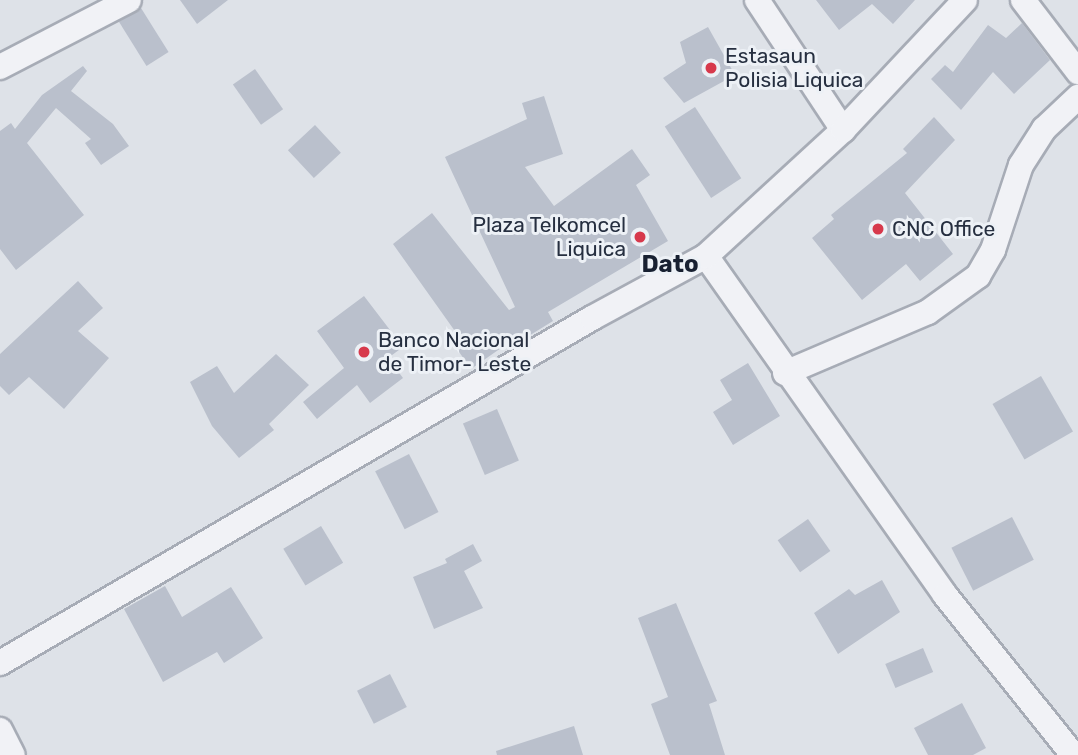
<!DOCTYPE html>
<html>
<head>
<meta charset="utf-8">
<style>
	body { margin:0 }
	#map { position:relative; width:1078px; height:755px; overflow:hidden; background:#dee2e8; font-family:Rubik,sans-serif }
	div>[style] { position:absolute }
	.building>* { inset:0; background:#bac0cc; transform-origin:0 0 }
	.roads { filter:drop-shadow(2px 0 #a7acb6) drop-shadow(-2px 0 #a7acb6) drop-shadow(0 2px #a7acb6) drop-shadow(0 -2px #a7acb6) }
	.street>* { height:24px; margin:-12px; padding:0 12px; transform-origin:12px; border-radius:12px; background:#f1f2f6 }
	.dots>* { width:19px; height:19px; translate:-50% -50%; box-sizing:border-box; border:4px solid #edf1f6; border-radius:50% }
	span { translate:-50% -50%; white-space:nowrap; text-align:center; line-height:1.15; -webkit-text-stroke:6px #edf1f6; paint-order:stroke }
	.poi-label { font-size:21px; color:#262f40 }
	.left { translate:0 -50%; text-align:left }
	.right { translate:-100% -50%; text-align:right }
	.quarter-label { font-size:24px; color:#182031; font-weight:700 }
</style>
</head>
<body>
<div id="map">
	<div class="building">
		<i style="clip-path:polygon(180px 0,228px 0,197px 24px)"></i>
		<i style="clip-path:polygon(816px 0,915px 0,893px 24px,872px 4px,839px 30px)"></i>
		<i style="left:141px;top:8px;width:52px;height:26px;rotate:58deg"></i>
		<i style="clip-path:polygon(1022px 23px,1050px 60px,1014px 94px,993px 72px,961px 110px,931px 79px,945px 65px,953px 72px,988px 25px,1006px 38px)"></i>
		<i style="clip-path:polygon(708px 27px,735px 75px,684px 103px,663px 78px,686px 63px,680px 42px)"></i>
		<i style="clip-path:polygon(83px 66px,87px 71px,71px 91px,113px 124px,129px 146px,101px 165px,85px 143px,91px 139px,56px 108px,27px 143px,84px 215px,16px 270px,0 249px,0 131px,11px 123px,15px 129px,42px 95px)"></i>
		<i style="left:255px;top:69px;width:49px;height:27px;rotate:55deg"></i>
		<i style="clip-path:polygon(544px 96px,563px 154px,525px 167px,554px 206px,632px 149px,650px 175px,636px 185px,668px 241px,548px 312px,553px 321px,527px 337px,524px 332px,471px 369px,450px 339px,457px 334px,393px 244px,432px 213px,509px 310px,515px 307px,445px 157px,527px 119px,522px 103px)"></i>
		<i style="left:695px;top:107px;width:85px;height:36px;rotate:57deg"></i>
		<i style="clip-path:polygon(934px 117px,955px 140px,905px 193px,953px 254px,920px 281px,906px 264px,862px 300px,812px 238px,834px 219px,831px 215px,907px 153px,903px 149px)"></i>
		<i style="left:315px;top:125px;width:38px;height:37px;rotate:47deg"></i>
		<i style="clip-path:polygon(78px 281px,103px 308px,78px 331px,109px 358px,64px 409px,29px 377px,9px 395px,0 386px,0 354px)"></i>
		<i style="clip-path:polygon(364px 296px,403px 347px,388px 358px,403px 378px,370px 403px,357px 385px,317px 419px,303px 402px,344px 368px,317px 331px)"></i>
		<i style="clip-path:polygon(276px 354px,309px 385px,269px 424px,274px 430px,239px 458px,212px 426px,190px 382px,217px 366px,234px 393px)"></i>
		<i style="clip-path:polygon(748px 363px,780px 416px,733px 445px,713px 412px,732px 400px,720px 380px)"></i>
		<i style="left:1041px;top:376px;width:64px;height:56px;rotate:60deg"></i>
		<i style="left:497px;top:409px;width:56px;height:37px;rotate:67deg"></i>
		<i style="left:409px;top:454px;width:65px;height:38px;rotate:63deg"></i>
		<i style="left:1012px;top:517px;width:48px;height:68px;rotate:63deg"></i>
		<i style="left:808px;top:519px;width:39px;height:37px;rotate:55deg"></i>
		<i style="left:321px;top:526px;width:43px;height:44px;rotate:59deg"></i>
		<i style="clip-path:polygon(473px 544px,482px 561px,464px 571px,483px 608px,434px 629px,413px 577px,447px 563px,445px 559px)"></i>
		<i style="clip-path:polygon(882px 580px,900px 612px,838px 654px,814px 613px,849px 589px,855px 595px)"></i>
		<i style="clip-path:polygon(165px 586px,182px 617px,231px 587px,263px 638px,224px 663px,217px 652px,163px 682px,124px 609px)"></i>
		<i style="clip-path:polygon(676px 603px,717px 701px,709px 704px,725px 755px,670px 755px,651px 704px,668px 697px,638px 618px)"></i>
		<i style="left:923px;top:648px;width:26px;height:41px;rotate:67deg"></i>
		<i style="left:390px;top:674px;width:37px;height:37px;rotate:63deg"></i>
		<i style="clip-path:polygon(962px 703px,986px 748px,973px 755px,928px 755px,914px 728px)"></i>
		<i style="clip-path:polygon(574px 726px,583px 755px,497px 755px,496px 751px)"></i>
	</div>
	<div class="roads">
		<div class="street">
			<i style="left:757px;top:0;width:156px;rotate:56.5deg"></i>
			<i style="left:1023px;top:0;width:91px;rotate:52.6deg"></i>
			<i style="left:0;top:67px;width:145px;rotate:-27.4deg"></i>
			<i style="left:706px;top:256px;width:415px;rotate:54.8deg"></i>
			<i style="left:945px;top:595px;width:205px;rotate:51.3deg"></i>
			<i style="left:785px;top:373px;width:155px;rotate:-23.1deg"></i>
			<i style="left:928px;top:312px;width:62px;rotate:-35.8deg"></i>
			<i style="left:978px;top:276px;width:30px;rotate:-60deg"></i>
			<i style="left:993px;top:250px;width:89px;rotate:-71.8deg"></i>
			<i style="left:1021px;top:165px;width:43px;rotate:-57.4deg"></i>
			<i style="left:1044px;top:129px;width:47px;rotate:-43.3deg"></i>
			<i style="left:0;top:663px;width:685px;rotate:-30.23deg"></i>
			<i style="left:592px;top:318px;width:130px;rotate:-28.5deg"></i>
			<i style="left:706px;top:256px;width:186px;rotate:-42.6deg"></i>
			<i style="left:843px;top:130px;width:178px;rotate:-46.8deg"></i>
			<i style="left:0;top:730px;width:28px;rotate:63deg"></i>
		</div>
	</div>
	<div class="dots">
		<i style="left:711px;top:68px;background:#d7394c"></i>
		<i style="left:878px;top:229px;background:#d7394c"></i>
		<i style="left:640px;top:237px;background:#d7394c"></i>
		<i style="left:364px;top:352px;background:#d7394c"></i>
	</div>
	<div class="poi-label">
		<span class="left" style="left:725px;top:68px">Estasaun<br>Polisia Liquica</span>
		<span class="right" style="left:626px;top:237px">Plaza Telkomcel<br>Liquica</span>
		<span class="left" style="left:892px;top:229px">CNC Office</span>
		<span class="left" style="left:378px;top:352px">Banco Nacional<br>de Timor- Leste</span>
	</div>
	<div class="quarter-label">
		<span style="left:670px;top:265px">Dato</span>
	</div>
</div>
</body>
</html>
